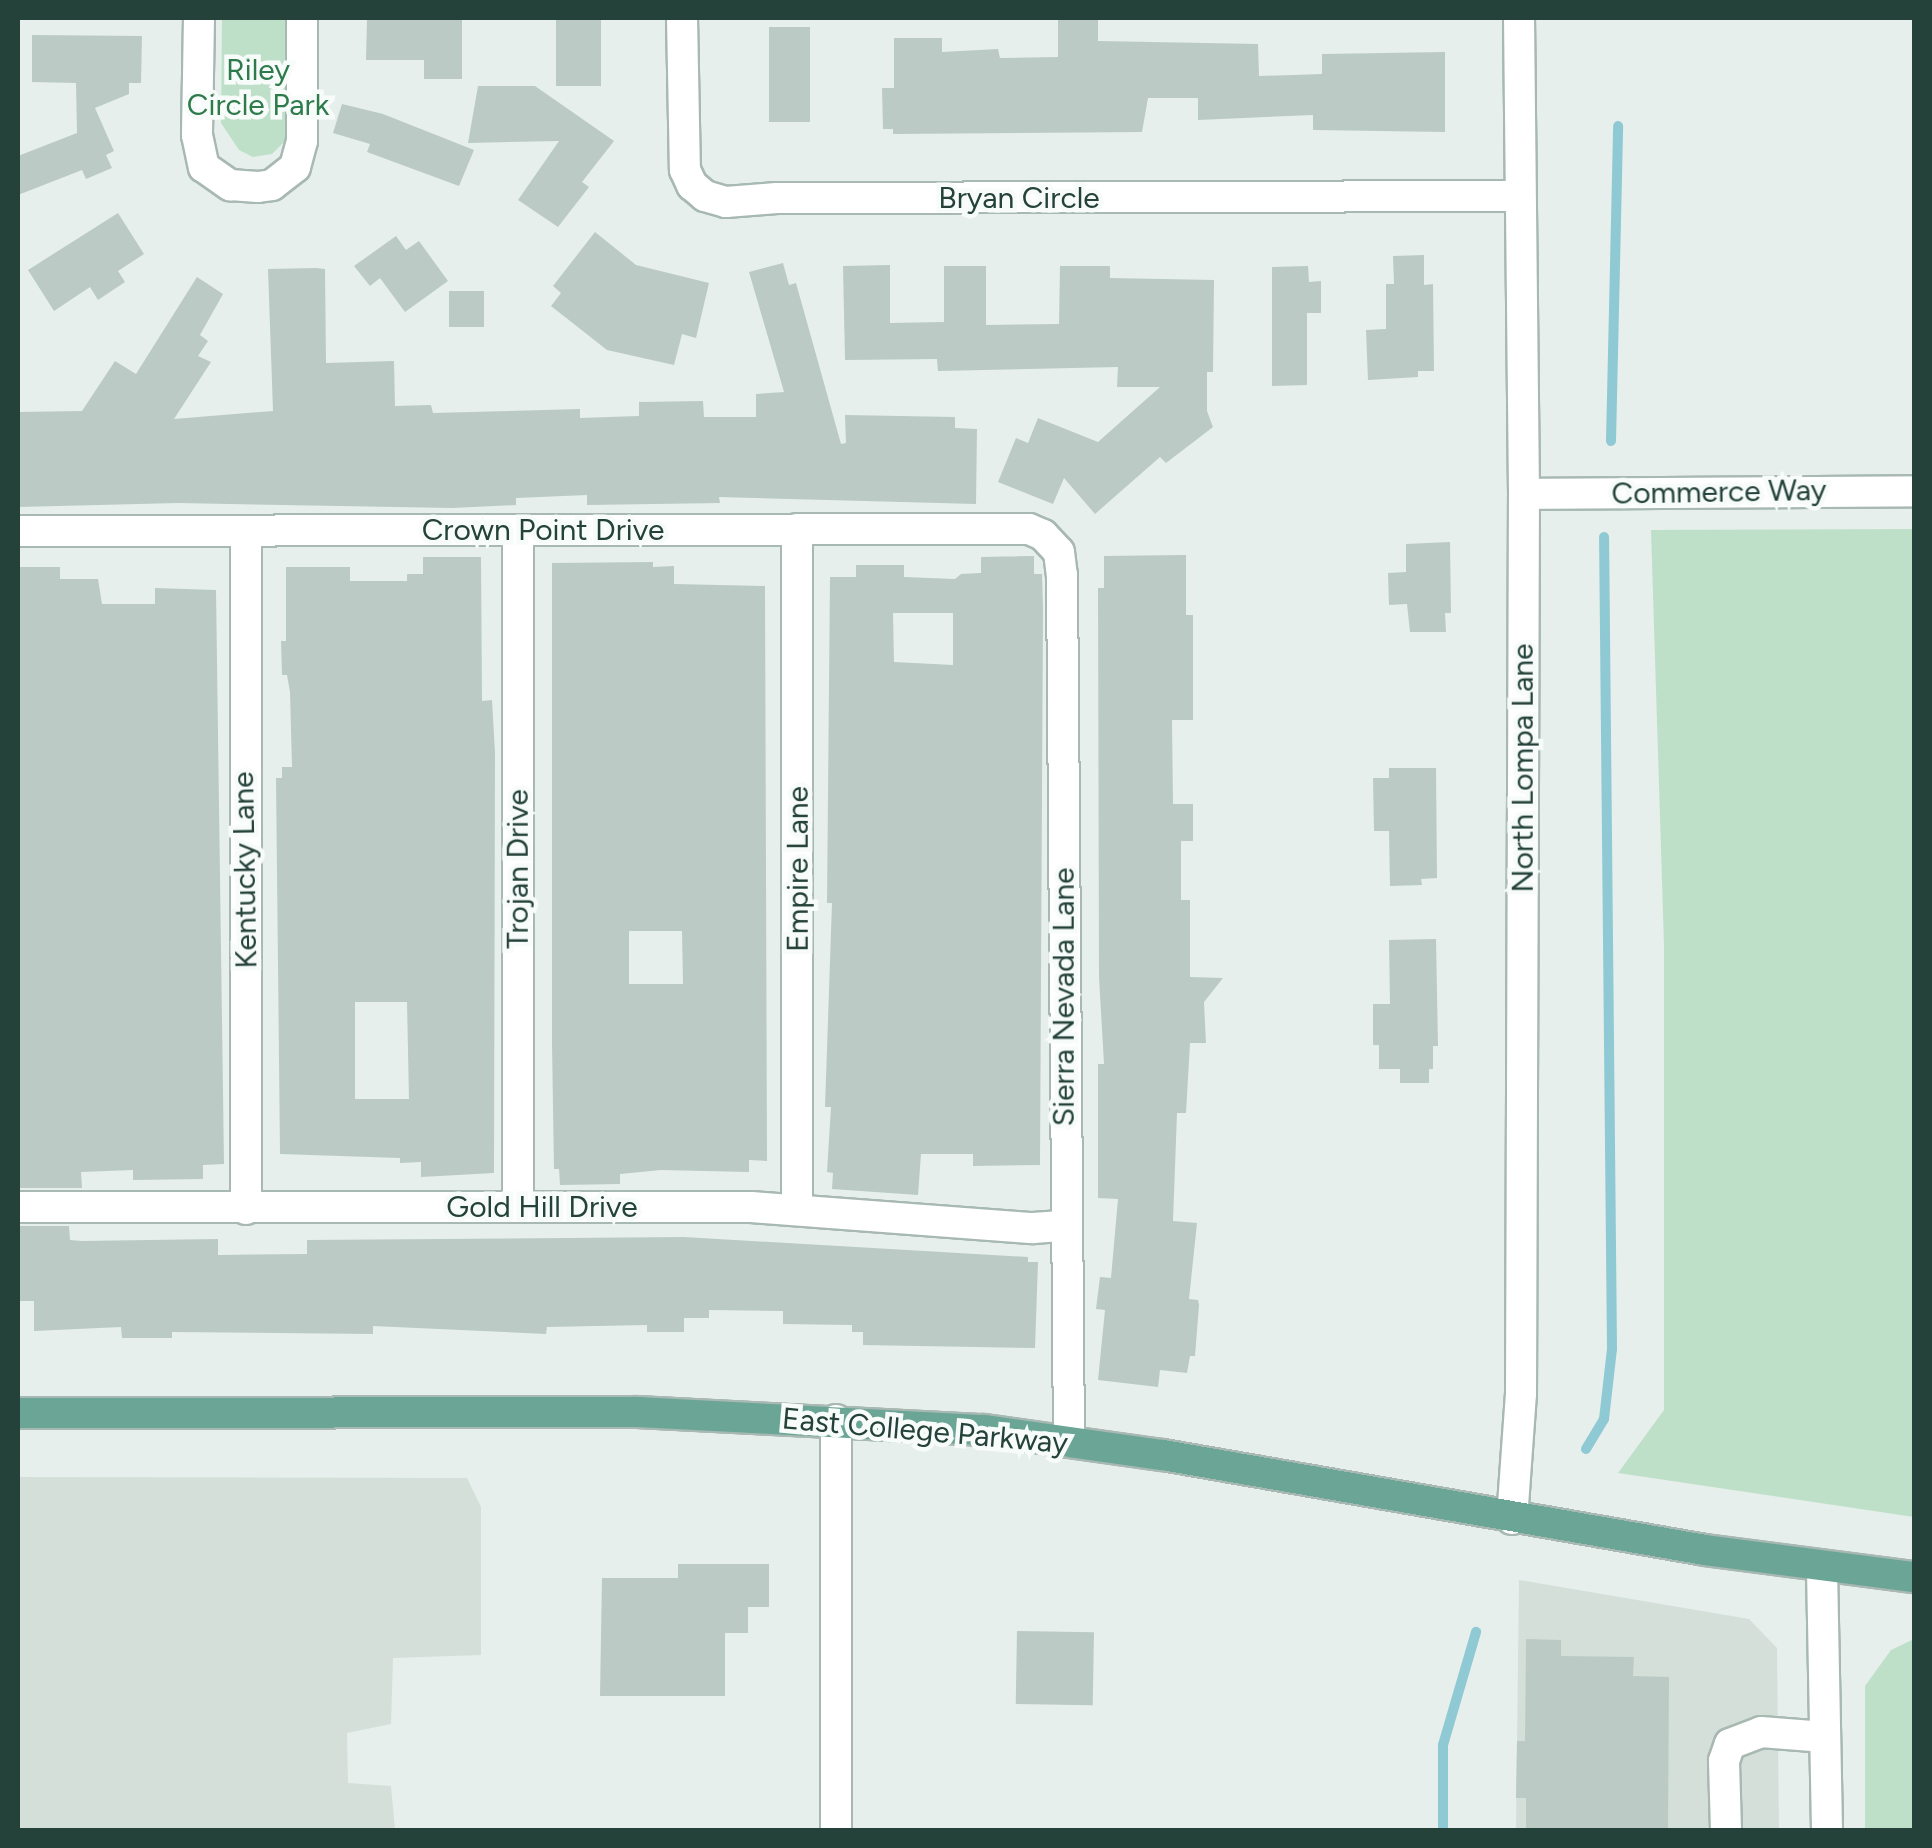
<!DOCTYPE html>
<html>
<head>
<meta charset="utf-8">
<style>
	body { margin:0 }
	#map { position:relative; width:1932px; height:1848px; overflow:hidden; background:#e6efeb; font-family:Figtree,sans-serif }
	div>[style] { position:absolute }
	.built>* { inset:0; background:#d4dfda }
	.green>* { inset:0; background:#bfe0c8 }
	.stream>* { height:10px; margin:-5px; padding:0 5px; transform-origin:5px; border-radius:5px; background:#8ec9d4 }
	.building>* { inset:0; background:#bbcac4; transform-origin:0 0 }
	.roads { filter:drop-shadow(2px 0 #a8b8b2) drop-shadow(-2px 0 #a8b8b2) drop-shadow(0 2px #a8b8b2) drop-shadow(0 -2px #a8b8b2) }
	.minor>* { height:30px; margin:-15px; padding:0 15px; transform-origin:15px; border-radius:15px; background:#fff }
	.major>* { height:30px; margin:-15px; padding:0 15px; transform-origin:15px; border-radius:15px; background:#6aa596 }
	span { translate:-50% -50%; white-space:nowrap; text-align:center; line-height:1.15; -webkit-text-stroke:9px #f7fbf9; paint-order:stroke }
	.park-label { font-size:30px; color:#2d7a4b }
	.street-label { font-size:30px; color:#24423a }
	.frame { position:absolute; inset:0; border:20px solid #24423a; pointer-events:none }
</style>
</head>
<body>
<div id="map">
	<div class="built">
		<i style="clip-path:polygon(18px 1477px,467px 1478px,481px 1507px,481px 1655px,393px 1658px,391px 1724px,347px 1733px,348px 1783px,391px 1786px,395px 1830px,18px 1830px)"></i>
		<i style="clip-path:polygon(1519px 1580px,1749px 1619px,1777px 1648px,1779px 1830px,1516px 1830px)"></i>
	</div>
	<div class="green">
		<i style="clip-path:polygon(222px 18px,295px 18px,296px 130px,272px 154px,253px 157px,239px 150px,221px 123px)"></i>
		<i style="clip-path:polygon(1914px 529px,1914px 1517px,1618px 1473px,1664px 1410px,1664px 945px,1651px 530px)"></i>
		<i style="clip-path:polygon(1914px 1639px,1914px 1830px,1865px 1830px,1865px 1686px,1891px 1650px)"></i>
	</div>
	<div class="stream">
		<i style="left:1611px;top:441px;width:315px;rotate:-88.7deg"></i>
		<i style="left:1586px;top:1449px;width:35px;rotate:-59deg"></i>
		<i style="left:1604px;top:1419px;width:70px;rotate:-83.5deg"></i>
		<i style="left:1612px;top:1349px;width:812px;rotate:-90.56deg"></i>
		<i style="left:1443px;top:1830px;width:85px;rotate:-90deg"></i>
		<i style="left:1443px;top:1745px;width:118px;rotate:-73.7deg"></i>
	</div>
	<div class="building">
		<i style="clip-path:polygon(367px 18px,462px 19px,462px 79px,424px 79px,424px 60px,366px 60px)"></i>
		<i style="left:556px;top:18px;width:45px;height:68px"></i>
		<i style="clip-path:polygon(1058px 19px,1098px 19px,1098px 41px,1258px 44px,1259px 76px,1322px 74px,1322px 54px,1445px 52px,1445px 132px,1313px 130px,1313px 115px,1198px 120px,1198px 98px,1148px 98px,1142px 132px,893px 134px,893px 129px,883px 129px,882px 88px,894px 88px,894px 38px,942px 38px,942px 52px,998px 49px,1000px 58px,1058px 57px)"></i>
		<i style="left:769px;top:27px;width:41px;height:95px"></i>
		<i style="clip-path:polygon(32px 35px,142px 36px,141px 83px,129px 83px,129px 94px,95px 108px,114px 151px,106px 155px,112px 168px,86px 179px,82px 170px,18px 195px,18px 156px,77px 133px,76px 83px,32px 82px)"></i>
		<i style="clip-path:polygon(478px 86px,535px 86px,614px 141px,582px 182px,589px 187px,558px 227px,518px 200px,559px 141px,468px 143px)"></i>
		<i style="clip-path:polygon(342px 104px,383px 114px,474px 150px,459px 186px,367px 152px,370px 144px,333px 133px)"></i>
		<i style="clip-path:polygon(118px 213px,144px 254px,118px 271px,125px 282px,98px 300px,90px 287px,54px 311px,28px 270px)"></i>
		<i style="clip-path:polygon(595px 232px,636px 265px,709px 283px,696px 338px,682px 334px,674px 365px,607px 350px,551px 306px,561px 293px,553px 286px)"></i>
		<i style="clip-path:polygon(396px 236px,406px 250px,419px 241px,448px 281px,405px 312px,380px 278px,370px 286px,354px 266px)"></i>
		<i style="clip-path:polygon(1424px 255px,1424px 285px,1433px 284px,1434px 371px,1418px 371px,1418px 377px,1368px 380px,1366px 330px,1386px 329px,1386px 284px,1394px 284px,1393px 256px)"></i>
		<i style="clip-path:polygon(783px 263px,789px 285px,796px 283px,841px 444px,846px 443px,845px 415px,955px 417px,955px 428px,977px 429px,976px 504px,719px 497px,720px 503px,587px 505px,587px 495px,516px 498px,516px 505px,452px 508px,178px 503px,18px 507px,18px 412px,82px 411px,115px 361px,136px 374px,197px 277px,223px 294px,200px 335px,208px 341px,198px 356px,211px 362px,174px 419px,273px 411px,268px 269px,316px 268px,325px 269px,326px 363px,394px 361px,395px 406px,431px 405px,433px 413px,580px 409px,580px 418px,639px 416px,639px 402px,703px 401px,704px 417px,756px 417px,756px 394px,784px 392px,749px 272px)"></i>
		<i style="clip-path:polygon(890px 265px,890px 323px,944px 322px,944px 266px,986px 266px,986px 325px,1059px 324px,1060px 266px,1110px 266px,1110px 278px,1214px 280px,1213px 372px,1207px 372px,1207px 411px,1213px 427px,1166px 463px,1160px 457px,1095px 514px,1064px 478px,1053px 504px,998px 482px,1016px 438px,1028px 443px,1038px 418px,1098px 442px,1160px 387px,1117px 387px,1118px 367px,938px 371px,937px 359px,845px 360px,843px 266px)"></i>
		<i style="clip-path:polygon(1308px 266px,1309px 282px,1321px 281px,1321px 313px,1307px 313px,1307px 385px,1272px 386px,1272px 267px)"></i>
		<i style="left:449px;top:291px;width:35px;height:36px"></i>
		<i style="clip-path:polygon(1450px 542px,1451px 613px,1445px 613px,1446px 632px,1410px 632px,1407px 604px,1389px 605px,1388px 573px,1406px 572px,1406px 544px)"></i>
		<i style="clip-path:polygon(1186px 555px,1186px 615px,1193px 615px,1193px 720px,1172px 720px,1173px 804px,1193px 804px,1193px 841px,1181px 841px,1181px 900px,1190px 900px,1190px 977px,1223px 978px,1204px 1002px,1206px 1043px,1190px 1043px,1186px 1113px,1177px 1113px,1173px 1221px,1197px 1223px,1189px 1299px,1198px 1300px,1199px 1305px,1195px 1356px,1190px 1356px,1187px 1373px,1160px 1370px,1158px 1387px,1098px 1380px,1105px 1310px,1096px 1309px,1100px 1277px,1111px 1278px,1118px 1199px,1098px 1198px,1098px 1064px,1104px 1064px,1099px 977px,1098px 588px,1104px 588px,1104px 556px)"></i>
		<i style="clip-path:polygon(evenodd,1034px 556px,1034px 574px,1042px 574px,1043px 609px,1040px 1165px,973px 1166px,973px 1154px,921px 1154px,918px 1195px,832px 1189px,833px 1173px,827px 1172px,831px 1107px,825px 1107px,832px 903px,827px 903px,830px 577px,856px 577px,856px 565px,904px 565px,904px 577px,955px 579px,961px 574px,981px 573px,981px 557px,1034px 556px,893px 613px,953px 613px,953px 665px,894px 662px,893px 613px)"></i>
		<i style="clip-path:polygon(evenodd,423px 557px,481px 557px,482px 701px,492px 700px,495px 753px,494px 1173px,421px 1177px,421px 1162px,400px 1163px,400px 1158px,280px 1154px,276px 778px,282px 778px,282px 767px,292px 767px,290px 692px,287px 675px,282px 675px,281px 641px,286px 641px,286px 567px,350px 567px,350px 581px,407px 581px,407px 574px,423px 574px,423px 557px,355px 1002px,407px 1002px,409px 1099px,355px 1099px,355px 1002px)"></i>
		<i style="clip-path:polygon(evenodd,653px 562px,653px 567px,674px 566px,674px 584px,765px 586px,767px 1161px,749px 1160px,749px 1172px,661px 1170px,620px 1174px,620px 1184px,560px 1185px,559px 1169px,554px 1169px,552px 1043px,552px 563px,653px 562px,629px 931px,682px 931px,683px 984px,629px 984px,629px 931px)"></i>
		<i style="clip-path:polygon(18px 567px,60px 567px,60px 579px,98px 579px,102px 604px,155px 604px,155px 588px,216px 590px,224px 1164px,203px 1165px,203px 1179px,133px 1180px,133px 1170px,81px 1172px,82px 1188px,18px 1188px)"></i>
		<i style="clip-path:polygon(1389px 768px,1436px 768px,1437px 878px,1421px 879px,1422px 885px,1390px 886px,1389px 831px,1374px 831px,1373px 778px,1389px 778px)"></i>
		<i style="clip-path:polygon(1436px 939px,1438px 1046px,1433px 1046px,1433px 1069px,1429px 1069px,1429px 1083px,1400px 1083px,1400px 1069px,1379px 1069px,1379px 1045px,1373px 1045px,1373px 1004px,1390px 1004px,1389px 940px)"></i>
		<i style="clip-path:polygon(18px 1226px,69px 1226px,70px 1240px,82px 1241px,218px 1239px,218px 1255px,307px 1254px,307px 1240px,684px 1237px,1028px 1257px,1028px 1262px,1038px 1262px,1035px 1348px,863px 1345px,863px 1332px,852px 1332px,852px 1325px,783px 1324px,783px 1311px,709px 1310px,709px 1318px,684px 1318px,684px 1332px,647px 1332px,647px 1325px,547px 1327px,546px 1334px,373px 1326px,373px 1334px,172px 1332px,172px 1338px,122px 1338px,121px 1327px,34px 1331px,34px 1301px,18px 1301px)"></i>
		<i style="clip-path:polygon(678px 1564px,769px 1564px,769px 1607px,748px 1607px,748px 1633px,725px 1633px,725px 1696px,600px 1696px,602px 1578px,678px 1578px)"></i>
		<i style="left:1017px;top:1631px;width:77px;height:73px;rotate:1deg"></i>
		<i style="clip-path:polygon(1526px 1639px,1561px 1640px,1561px 1656px,1634px 1657px,1633px 1676px,1669px 1677px,1668px 1830px,1526px 1830px,1526px 1798px,1516px 1798px,1517px 1741px,1525px 1741px)"></i>
	</div>
	<div class="roads">
		<div class="minor">
			<i style="left:199px;top:18px;width:117px;rotate:91deg"></i>
			<i style="left:197px;top:135px;width:33px;rotate:78deg"></i>
			<i style="left:204px;top:167px;width:32px;rotate:35deg"></i>
			<i style="left:230px;top:185px;width:28px;rotate:4deg"></i>
			<i style="left:258px;top:187px;width:14px;rotate:-8deg"></i>
			<i style="left:272px;top:185px;width:29px;rotate:-38deg"></i>
			<i style="left:295px;top:167px;width:27px;rotate:-75deg"></i>
			<i style="left:302px;top:141px;width:123px;rotate:-90deg"></i>
			<i style="left:682px;top:18px;width:152px;rotate:88.9deg"></i>
			<i style="left:685px;top:170px;width:17px;rotate:65deg"></i>
			<i style="left:692px;top:185px;width:17px;rotate:40deg"></i>
			<i style="left:705px;top:196px;width:22px;rotate:16deg"></i>
			<i style="left:726px;top:202px;width:51px;rotate:-4.5deg"></i>
			<i style="left:777px;top:198px;width:743px;rotate:-0.15deg"></i>
			<i style="left:1524px;top:494px;width:390px;rotate:-0.4deg"></i>
			<i style="left:797px;top:529px;width:680px;rotate:90deg"></i>
			<i style="left:18px;top:531px;width:1011px;rotate:-0.11deg"></i>
			<i style="left:1029px;top:529px;width:15px;rotate:23deg"></i>
			<i style="left:1043px;top:535px;width:23px;rotate:47deg"></i>
			<i style="left:1059px;top:552px;width:23px;rotate:83deg"></i>
			<i style="left:1062px;top:575px;width:867px;rotate:89.54deg"></i>
			<i style="left:246px;top:531px;width:678px;rotate:90deg"></i>
			<i style="left:518px;top:531px;width:676px;rotate:90deg"></i>
			<i style="left:18px;top:1207px;width:733px"></i>
			<i style="left:751px;top:1207px;width:283px;rotate:4.3deg"></i>
			<i style="left:1033px;top:1228px;width:32px;rotate:-4deg"></i>
			<i style="left:836px;top:1420px;width:410px;rotate:90deg"></i>
			<i style="left:1512px;top:1519px;width:125px;rotate:-85.9deg"></i>
			<i style="left:1521px;top:1394px;width:900px;rotate:-89.81deg"></i>
			<i style="left:1524px;top:494px;width:476px;rotate:-90.6deg"></i>
			<i style="left:1822px;top:1569px;width:261px;rotate:88.9deg"></i>
			<i style="left:1726px;top:1830px;width:69px;rotate:-91.7deg"></i>
			<i style="left:1724px;top:1761px;width:18px;rotate:-71deg"></i>
			<i style="left:1730px;top:1744px;width:33px;rotate:-21deg"></i>
			<i style="left:1761px;top:1732px;width:64px;rotate:4.5deg"></i>
		</div>
		<div class="major">
			<i style="left:18px;top:1413px;width:620px;rotate:-0.09deg"></i>
			<i style="left:638px;top:1412px;width:346px;rotate:3deg"></i>
			<i style="left:984px;top:1430px;width:181px;rotate:8deg"></i>
			<i style="left:1163px;top:1455px;width:550px;rotate:9.94deg"></i>
			<i style="left:1705px;top:1550px;width:211px;rotate:7.4deg"></i>
		</div>
	</div>
	<div class="park-label">
		<span style="left:258px;top:87px">Riley<br>Circle Park</span>
	</div>
	<div class="street-label">
		<span style="left:1019px;top:198px">Bryan Circle</span>
		<span style="left:1719px;top:492px;rotate:-1deg">Commerce Way</span>
		<span style="left:543px;top:530px">Crown Point Drive</span>
		<span style="left:1523px;top:768px;rotate:-90deg">North Lompa Lane</span>
		<span style="left:518px;top:869px;rotate:-90deg">Trojan Drive</span>
		<span style="left:798px;top:869px;rotate:-90deg">Empire Lane</span>
		<span style="left:245px;top:870px;rotate:-91deg">Kentucky Lane</span>
		<span style="left:1064px;top:997px;rotate:-90deg">Sierra Nevada Lane</span>
		<span style="left:542px;top:1207px">Gold Hill Drive</span>
		<span style="left:925px;top:1431px;rotate:5deg">East College Parkway</span>
	</div>
	<div class="frame"></div>
</div>
</body>
</html>
